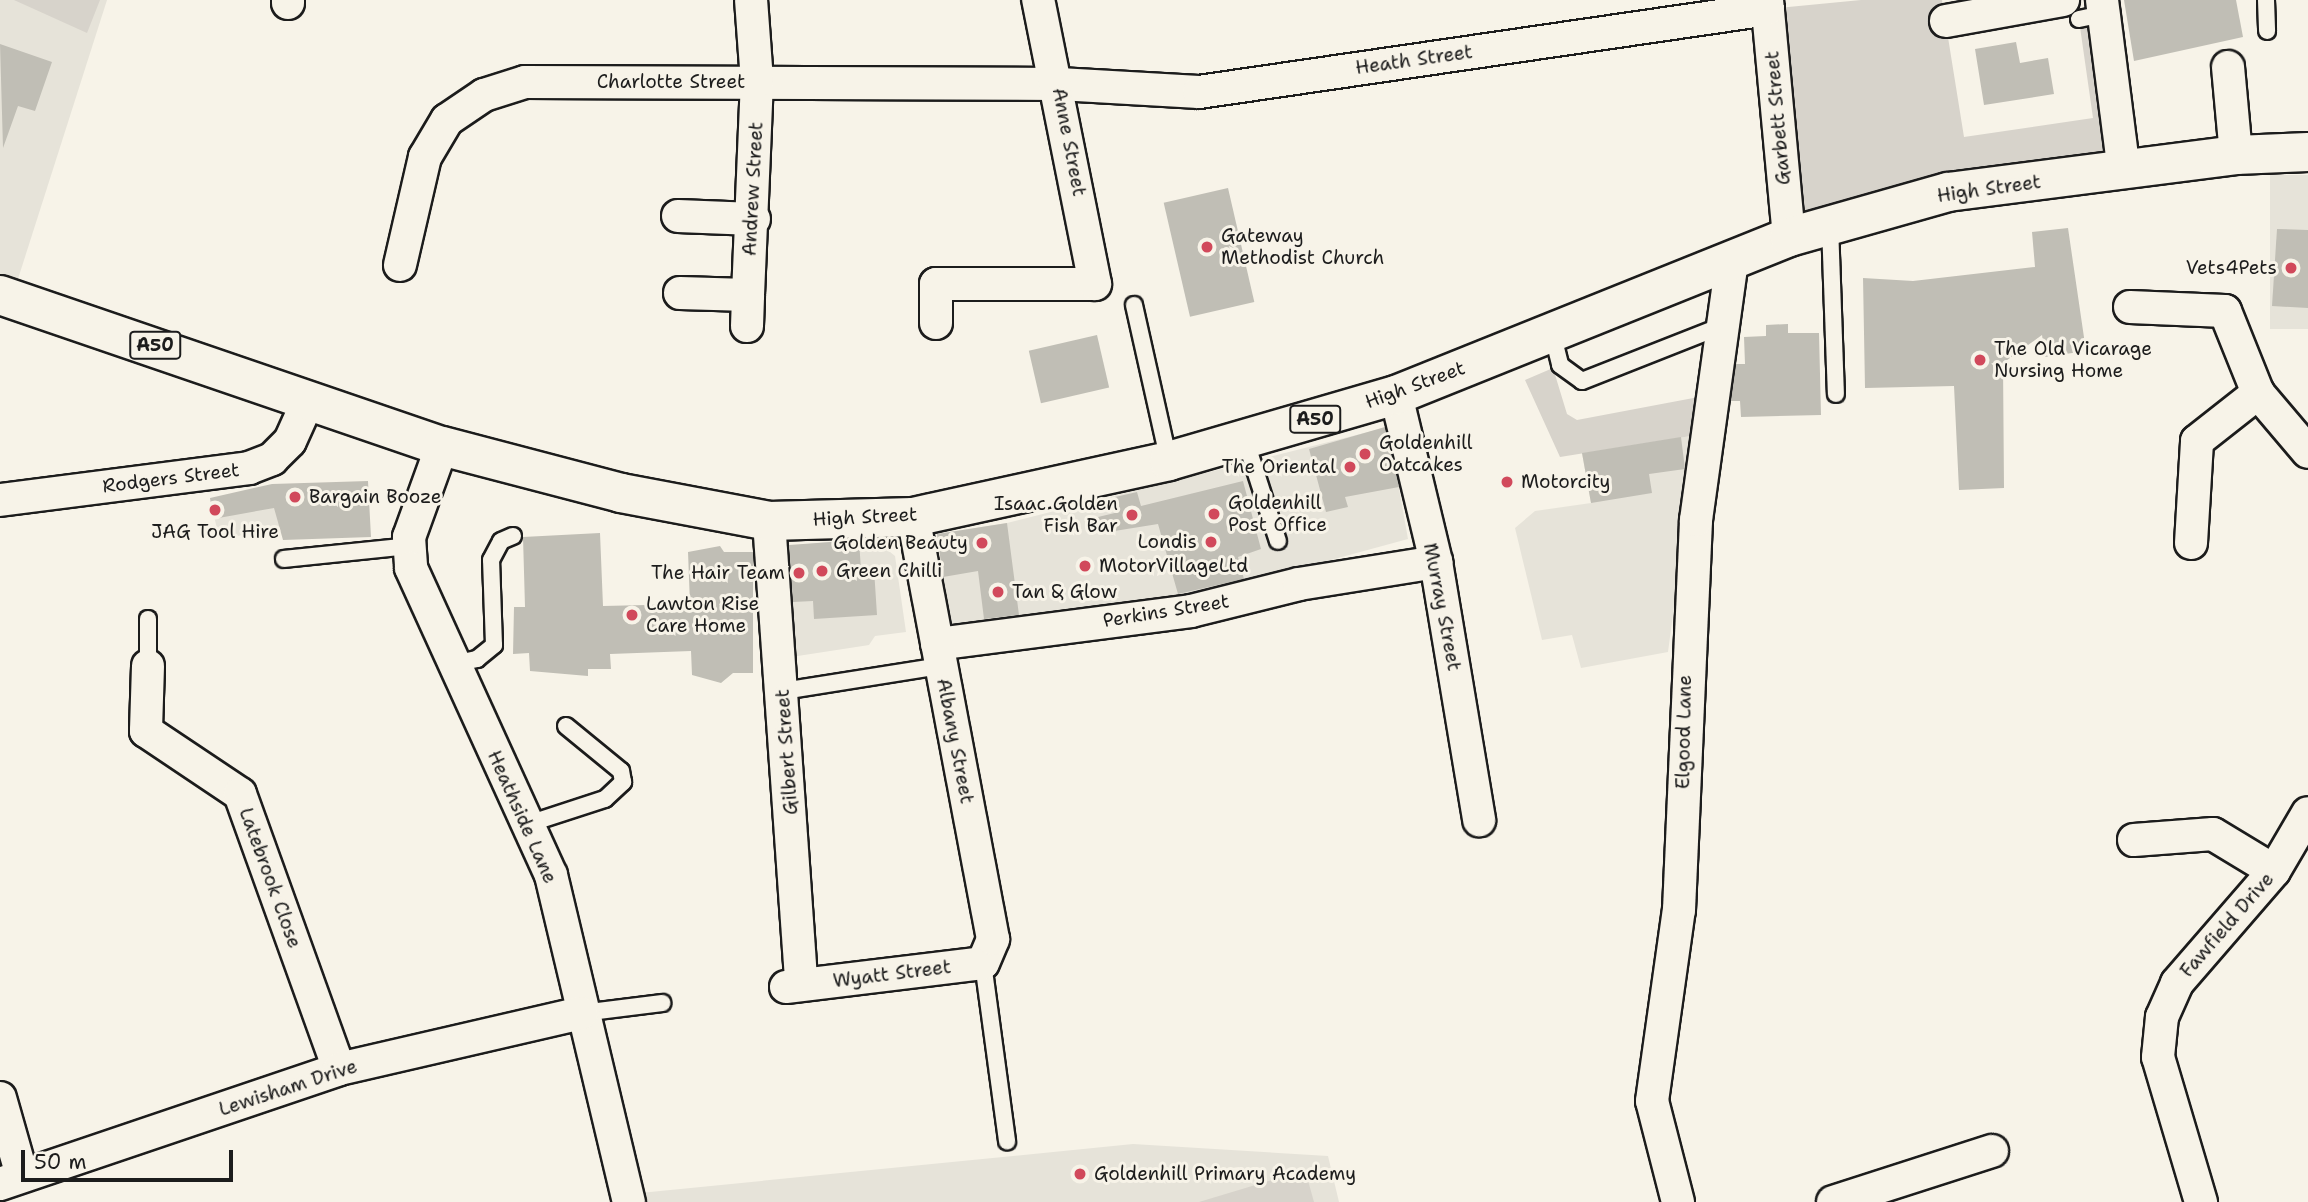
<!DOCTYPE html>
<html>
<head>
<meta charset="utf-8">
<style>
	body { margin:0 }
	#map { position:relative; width:2308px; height:1202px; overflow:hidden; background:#f7f3e8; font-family:"Shantell Sans",sans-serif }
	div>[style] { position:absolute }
	.built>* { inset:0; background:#e6e3d9; transform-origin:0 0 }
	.green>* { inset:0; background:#d7d3cb }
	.building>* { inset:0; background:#c0beb5; transform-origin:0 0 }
	.roads { filter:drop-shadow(2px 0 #1c1c1c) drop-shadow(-2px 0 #1c1c1c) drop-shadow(0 2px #1c1c1c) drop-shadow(0 -2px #1c1c1c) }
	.lane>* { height:16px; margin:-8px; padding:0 8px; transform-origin:8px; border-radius:8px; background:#f7f3e8 }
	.street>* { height:32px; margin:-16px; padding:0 16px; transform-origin:16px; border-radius:16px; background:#f7f3e8 }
	.primary>* { height:38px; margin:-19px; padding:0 19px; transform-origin:19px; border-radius:19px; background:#f7f3e8 }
	.dots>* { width:19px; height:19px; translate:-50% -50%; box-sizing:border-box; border:4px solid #f7f3e8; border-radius:50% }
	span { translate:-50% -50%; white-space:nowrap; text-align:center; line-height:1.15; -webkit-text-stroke:6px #f7f3e8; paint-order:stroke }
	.shield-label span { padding:2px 5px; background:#f7f3e8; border:2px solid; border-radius:5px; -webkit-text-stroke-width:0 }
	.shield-label { font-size:18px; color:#1c1c1c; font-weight:700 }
	.street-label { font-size:19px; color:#1c1c1c }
	.poi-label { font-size:19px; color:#1c1c1c }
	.left { translate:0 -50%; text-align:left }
	.right { translate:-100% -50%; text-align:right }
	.scale { position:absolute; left:21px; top:1150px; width:212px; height:32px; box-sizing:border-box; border:4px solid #1c1c1c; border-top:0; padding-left:9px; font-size:21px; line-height:24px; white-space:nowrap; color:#1c1c1c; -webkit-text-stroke:5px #f7f3e8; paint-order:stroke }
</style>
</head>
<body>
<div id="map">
	<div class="built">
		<i style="clip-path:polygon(0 0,107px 0,17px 282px,0 280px)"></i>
		<i style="left:2308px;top:175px;width:154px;height:38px;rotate:90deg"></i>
		<i style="clip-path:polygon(1388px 427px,1408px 539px,1161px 606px,950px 629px,937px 534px,1007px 523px)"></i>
		<i style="clip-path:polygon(1697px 435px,1668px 652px,1581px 668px,1572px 635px,1542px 640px,1515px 528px,1535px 511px,1591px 503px,1582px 453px)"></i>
		<i style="left:272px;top:487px;width:40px;height:63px;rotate:77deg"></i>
		<i style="clip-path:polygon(859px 539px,874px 539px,895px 556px,906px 632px,875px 636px,869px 645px,791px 657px,788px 546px)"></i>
		<i style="clip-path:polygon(1133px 1144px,1328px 1156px,1339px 1202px,642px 1202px,640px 1193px)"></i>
	</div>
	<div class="green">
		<i style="clip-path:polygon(14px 0,100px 0,87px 33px)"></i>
		<i style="clip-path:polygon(1861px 0,1942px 0,1964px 137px,2093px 118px,2080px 27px,2104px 22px,2122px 163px,1788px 226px,1768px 9px)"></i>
		<i style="clip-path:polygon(1560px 365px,1553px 368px,1567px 414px,1577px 420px,1704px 396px,1697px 435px,1560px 457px,1525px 380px)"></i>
		<i style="clip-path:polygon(1305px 1170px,1314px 1202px,1199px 1202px)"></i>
	</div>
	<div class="building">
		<i style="clip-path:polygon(2124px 0,2236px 0,2243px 37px,2134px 61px)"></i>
		<i style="clip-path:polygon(2016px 42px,2020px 63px,2048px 58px,2054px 94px,1984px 105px,1975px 49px)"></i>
		<i style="clip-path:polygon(0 44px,52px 62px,35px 111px,18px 106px,3px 148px)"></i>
		<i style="left:1228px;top:188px;width:117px;height:66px;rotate:77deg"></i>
		<i style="clip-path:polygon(2068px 228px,2086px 351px,2045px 357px,2042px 335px,2003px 363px,2004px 488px,1959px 490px,1954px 386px,1865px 388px,1863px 278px,1913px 281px,2035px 267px,2032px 232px)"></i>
		<i style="clip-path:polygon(2277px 229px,2308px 230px,2308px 308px,2272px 306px)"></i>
		<i style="clip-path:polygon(1788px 324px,1788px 333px,1819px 333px,1821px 415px,1741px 417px,1740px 401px,1731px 401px,1736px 364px,1745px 364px,1744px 337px,1766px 336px,1766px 325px)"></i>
		<i style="left:1097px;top:335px;width:54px;height:70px;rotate:77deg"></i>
		<i style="clip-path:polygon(1385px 427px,1399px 487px,1345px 497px,1348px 507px,1326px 512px,1309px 449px)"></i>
		<i style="clip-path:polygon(1681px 437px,1685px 469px,1649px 474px,1652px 493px,1591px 503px,1582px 453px)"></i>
		<i style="clip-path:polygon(368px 481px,371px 537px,283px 540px,274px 508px,213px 519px,210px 498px,272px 484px)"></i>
		<i style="clip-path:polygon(1243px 481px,1261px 549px,1238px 557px,1244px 579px,1178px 594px,1158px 524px,1102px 533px,1098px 517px,1119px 512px,1115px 497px,1137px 492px,1141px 506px)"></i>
		<i style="clip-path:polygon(1007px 523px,1019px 615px,984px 619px,978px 571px,943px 577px,937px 534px)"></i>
		<i style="clip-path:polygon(600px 533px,603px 606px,690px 604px,688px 552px,720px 546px,724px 552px,753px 552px,753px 673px,733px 673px,721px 683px,692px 675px,691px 651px,610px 654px,611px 669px,588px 669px,588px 676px,530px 671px,529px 653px,513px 654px,514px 607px,525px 607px,523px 537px)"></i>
		<i style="clip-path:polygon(859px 540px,861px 570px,874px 569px,877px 615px,814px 619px,813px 601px,793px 602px,789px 545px)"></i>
	</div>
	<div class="roads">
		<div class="lane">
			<i style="left:2266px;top:0;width:31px;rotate:88deg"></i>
			<i style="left:2079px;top:19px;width:25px;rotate:-12deg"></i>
			<i style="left:1830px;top:225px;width:169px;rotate:88deg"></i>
			<i style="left:1134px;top:305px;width:160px;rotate:77.4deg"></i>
			<i style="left:1552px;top:332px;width:34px;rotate:76deg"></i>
			<i style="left:1560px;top:365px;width:27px;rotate:36deg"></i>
			<i style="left:1582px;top:381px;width:153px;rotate:-21.5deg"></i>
			<i style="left:1245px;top:439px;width:107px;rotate:72.1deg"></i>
			<i style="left:284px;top:559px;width:127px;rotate:-5.9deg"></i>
			<i style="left:453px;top:664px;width:25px;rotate:-12deg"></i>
			<i style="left:477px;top:659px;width:22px;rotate:-39deg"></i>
			<i style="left:494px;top:645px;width:85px;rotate:-92deg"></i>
			<i style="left:491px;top:560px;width:21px;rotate:-62deg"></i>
			<i style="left:501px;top:541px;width:13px;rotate:-23deg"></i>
			<i style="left:148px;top:666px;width:47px;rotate:-90deg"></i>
			<i style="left:783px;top:691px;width:160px;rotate:-9deg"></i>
			<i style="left:528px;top:824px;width:81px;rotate:-18deg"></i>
			<i style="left:605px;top:799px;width:25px;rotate:-43deg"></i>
			<i style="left:623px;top:782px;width:11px;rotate:-100deg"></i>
			<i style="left:621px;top:771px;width:71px;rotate:-140.7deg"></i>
			<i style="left:983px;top:963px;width:180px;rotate:82.3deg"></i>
			<i style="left:582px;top:1013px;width:81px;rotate:-7.1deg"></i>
		</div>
		<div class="street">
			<i style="left:288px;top:0;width:3px;rotate:90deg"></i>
			<i style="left:1767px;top:0;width:238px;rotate:84.7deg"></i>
			<i style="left:2102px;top:0;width:173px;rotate:82.7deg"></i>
			<i style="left:1946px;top:21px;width:119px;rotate:-10.2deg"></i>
			<i style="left:2228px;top:67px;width:88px;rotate:84.8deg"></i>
			<i style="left:678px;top:216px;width:76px;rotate:2.3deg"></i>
			<i style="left:400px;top:265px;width:111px;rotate:-77deg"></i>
			<i style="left:425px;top:157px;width:43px;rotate:-59.3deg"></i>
			<i style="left:447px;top:120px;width:45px;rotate:-34deg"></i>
			<i style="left:484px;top:95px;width:43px;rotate:-17.6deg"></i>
			<i style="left:525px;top:82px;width:534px;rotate:0.21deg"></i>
			<i style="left:1059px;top:84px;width:140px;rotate:3.3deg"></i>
			<i style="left:1199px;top:92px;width:575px;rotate:-8.3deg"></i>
			<i style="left:680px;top:293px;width:68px;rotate:1.7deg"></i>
			<i style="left:748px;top:295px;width:214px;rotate:-87.6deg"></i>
			<i style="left:757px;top:81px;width:81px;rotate:-94.2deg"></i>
			<i style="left:2130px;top:307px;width:95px;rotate:2.4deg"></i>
			<i style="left:2225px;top:311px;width:88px;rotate:68.1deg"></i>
			<i style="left:2258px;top:393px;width:77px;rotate:49.7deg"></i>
			<i style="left:936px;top:323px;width:39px;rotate:-90deg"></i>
			<i style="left:936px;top:284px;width:159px"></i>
			<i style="left:1095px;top:284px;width:290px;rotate:-101.3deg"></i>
			<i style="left:747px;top:326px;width:31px;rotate:-88deg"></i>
			<i style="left:1396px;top:395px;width:172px;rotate:76.5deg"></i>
			<i style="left:1436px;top:562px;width:262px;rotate:80.5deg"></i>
			<i style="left:442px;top:446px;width:97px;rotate:109.9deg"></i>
			<i style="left:409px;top:537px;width:31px;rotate:86deg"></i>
			<i style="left:411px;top:568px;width:337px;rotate:65.5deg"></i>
			<i style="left:551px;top:875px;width:336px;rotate:76.6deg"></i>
			<i style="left:0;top:500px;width:251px;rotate:-7.3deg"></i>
			<i style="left:249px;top:468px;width:25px;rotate:-21deg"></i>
			<i style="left:272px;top:459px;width:25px;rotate:-45deg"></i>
			<i style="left:290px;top:441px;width:44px;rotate:-65.8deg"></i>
			<i style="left:769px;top:521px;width:464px;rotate:86deg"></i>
			<i style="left:2191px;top:543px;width:102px;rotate:-86.6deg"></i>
			<i style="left:2197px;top:441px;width:78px;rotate:-38.2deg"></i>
			<i style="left:937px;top:644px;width:256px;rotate:-7.4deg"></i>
			<i style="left:1191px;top:611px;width:111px;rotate:-14deg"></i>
			<i style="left:1299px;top:584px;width:139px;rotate:-9.1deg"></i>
			<i style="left:148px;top:666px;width:65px;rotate:91.8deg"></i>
			<i style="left:146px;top:731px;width:113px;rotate:33.8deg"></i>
			<i style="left:240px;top:794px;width:292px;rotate:70.2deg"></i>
			<i style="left:2134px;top:840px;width:79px;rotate:-4.3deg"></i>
			<i style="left:2213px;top:834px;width:71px;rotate:31.2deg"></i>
			<i style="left:786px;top:987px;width:198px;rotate:-6.9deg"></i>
			<i style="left:983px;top:963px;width:26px;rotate:-67deg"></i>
			<i style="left:993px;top:939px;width:430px;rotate:-100.7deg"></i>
			<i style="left:0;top:1098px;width:81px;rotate:74.2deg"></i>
			<i style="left:0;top:1184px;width:358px;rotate:-18.7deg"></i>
			<i style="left:339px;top:1069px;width:249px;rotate:-13deg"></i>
			<i style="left:1678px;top:1202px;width:104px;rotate:-104.4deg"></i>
			<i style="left:1652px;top:1101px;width:193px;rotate:-82deg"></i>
			<i style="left:1679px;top:910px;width:390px;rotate:-87.5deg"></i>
			<i style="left:1696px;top:520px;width:262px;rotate:-82.1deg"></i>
			<i style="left:1833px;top:1202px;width:167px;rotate:-17.8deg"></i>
			<i style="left:2201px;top:1202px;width:151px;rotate:-106.5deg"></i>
			<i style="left:2158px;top:1057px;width:40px;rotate:-84.3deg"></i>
			<i style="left:2162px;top:1017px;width:37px;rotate:-66deg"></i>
			<i style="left:2177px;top:983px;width:148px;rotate:-49.1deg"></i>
			<i style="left:2274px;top:871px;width:67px;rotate:-59.6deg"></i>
		</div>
		<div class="primary">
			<i style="left:0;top:295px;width:467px;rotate:18.9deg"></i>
			<i style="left:442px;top:446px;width:185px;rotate:14.7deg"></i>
			<i style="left:621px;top:493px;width:151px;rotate:10.7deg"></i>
			<i style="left:769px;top:521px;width:144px;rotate:-1.6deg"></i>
			<i style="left:913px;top:517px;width:262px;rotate:-12.3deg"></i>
			<i style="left:1169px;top:461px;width:236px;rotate:-16.2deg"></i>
			<i style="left:1396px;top:395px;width:424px;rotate:-21.9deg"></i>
			<i style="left:1789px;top:237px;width:165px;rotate:-15.8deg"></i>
			<i style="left:1948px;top:192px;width:290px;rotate:-7.3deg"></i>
			<i style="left:2236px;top:155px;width:72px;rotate:-2.4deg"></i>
		</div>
	</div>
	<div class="dots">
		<i style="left:1207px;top:247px;background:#d1495b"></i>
		<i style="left:2291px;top:268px;background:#d1495b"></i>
		<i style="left:1980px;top:360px;background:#d1495b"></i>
		<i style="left:1365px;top:454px;background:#d1495b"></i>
		<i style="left:1350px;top:467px;background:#d1495b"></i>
		<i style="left:1507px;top:482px;background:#d1495b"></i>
		<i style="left:295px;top:497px;background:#d1495b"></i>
		<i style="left:215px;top:510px;background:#d1495b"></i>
		<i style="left:1214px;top:514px;background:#d1495b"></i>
		<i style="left:1132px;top:515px;background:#d1495b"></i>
		<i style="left:1211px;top:542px;background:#d1495b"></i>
		<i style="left:982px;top:543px;background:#d1495b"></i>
		<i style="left:1085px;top:566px;background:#d1495b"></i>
		<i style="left:822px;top:571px;background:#d1495b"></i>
		<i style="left:799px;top:573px;background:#d1495b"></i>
		<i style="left:998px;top:592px;background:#d1495b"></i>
		<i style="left:632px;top:615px;background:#d1495b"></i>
		<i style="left:1080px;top:1174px;background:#d1495b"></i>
	</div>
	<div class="shield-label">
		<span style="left:155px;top:345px">A50</span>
		<span style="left:1315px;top:419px">A50</span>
	</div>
	<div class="street-label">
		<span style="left:1414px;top:60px;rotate:-8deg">Heath Street</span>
		<span style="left:671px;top:82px">Charlotte Street</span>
		<span style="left:1778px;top:118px;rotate:-95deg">Garbett Street</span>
		<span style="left:1069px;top:142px;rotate:79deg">Anne Street</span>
		<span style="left:753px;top:189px;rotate:-87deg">Andrew Street</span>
		<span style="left:1989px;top:189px;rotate:-8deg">High Street</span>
		<span style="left:1415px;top:385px;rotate:-20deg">High Street</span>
		<span style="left:171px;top:478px;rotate:-7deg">Rodgers Street</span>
		<span style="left:865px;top:517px;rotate:-3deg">High Street</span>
		<span style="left:1442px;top:607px;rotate:79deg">Murray Street</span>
		<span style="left:1166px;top:611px;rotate:-9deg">Perkins Street</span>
		<span style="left:1684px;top:732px;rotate:-89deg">Elgood Lane</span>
		<span style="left:955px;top:741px;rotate:79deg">Albany Street</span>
		<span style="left:787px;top:752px;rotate:-94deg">Gilbert Street</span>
		<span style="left:522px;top:817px;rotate:66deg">Heathside Lane</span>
		<span style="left:270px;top:878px;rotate:70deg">Latebrook Close</span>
		<span style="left:2227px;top:925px;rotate:-49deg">Fawfield Drive</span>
		<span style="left:892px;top:974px;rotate:-7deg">Wyatt Street</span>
		<span style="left:288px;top:1088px;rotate:-18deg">Lewisham Drive</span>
	</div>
	<div class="poi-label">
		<span class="left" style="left:1221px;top:247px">Gateway<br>Methodist Church</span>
		<span class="right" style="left:2277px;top:268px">Vets4Pets</span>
		<span class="left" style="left:1994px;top:360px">The Old Vicarage<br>Nursing Home</span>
		<span class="left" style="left:1379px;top:454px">Goldenhill<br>Oatcakes</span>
		<span class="right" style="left:1336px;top:467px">The Oriental</span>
		<span class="left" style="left:1521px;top:482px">Motorcity</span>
		<span class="left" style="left:309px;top:497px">Bargain Booze</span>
		<span class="left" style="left:1228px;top:514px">Goldenhill<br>Post Office</span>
		<span class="right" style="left:1118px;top:515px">Isaac Golden<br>Fish Bar</span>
		<span style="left:215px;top:532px">JAG Tool Hire</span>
		<span class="right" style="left:1197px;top:542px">Londis</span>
		<span class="right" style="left:968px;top:543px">Golden Beauty</span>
		<span class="left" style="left:1099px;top:566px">MotorVillageLtd</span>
		<span class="left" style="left:836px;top:571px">Green Chilli</span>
		<span class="right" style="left:785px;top:573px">The Hair Team</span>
		<span class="left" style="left:1012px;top:592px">Tan &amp; Glow</span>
		<span class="left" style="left:646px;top:615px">Lawton Rise<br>Care Home</span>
		<span class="left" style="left:1094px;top:1174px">Goldenhill Primary Academy</span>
	</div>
	<div class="scale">50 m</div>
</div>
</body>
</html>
